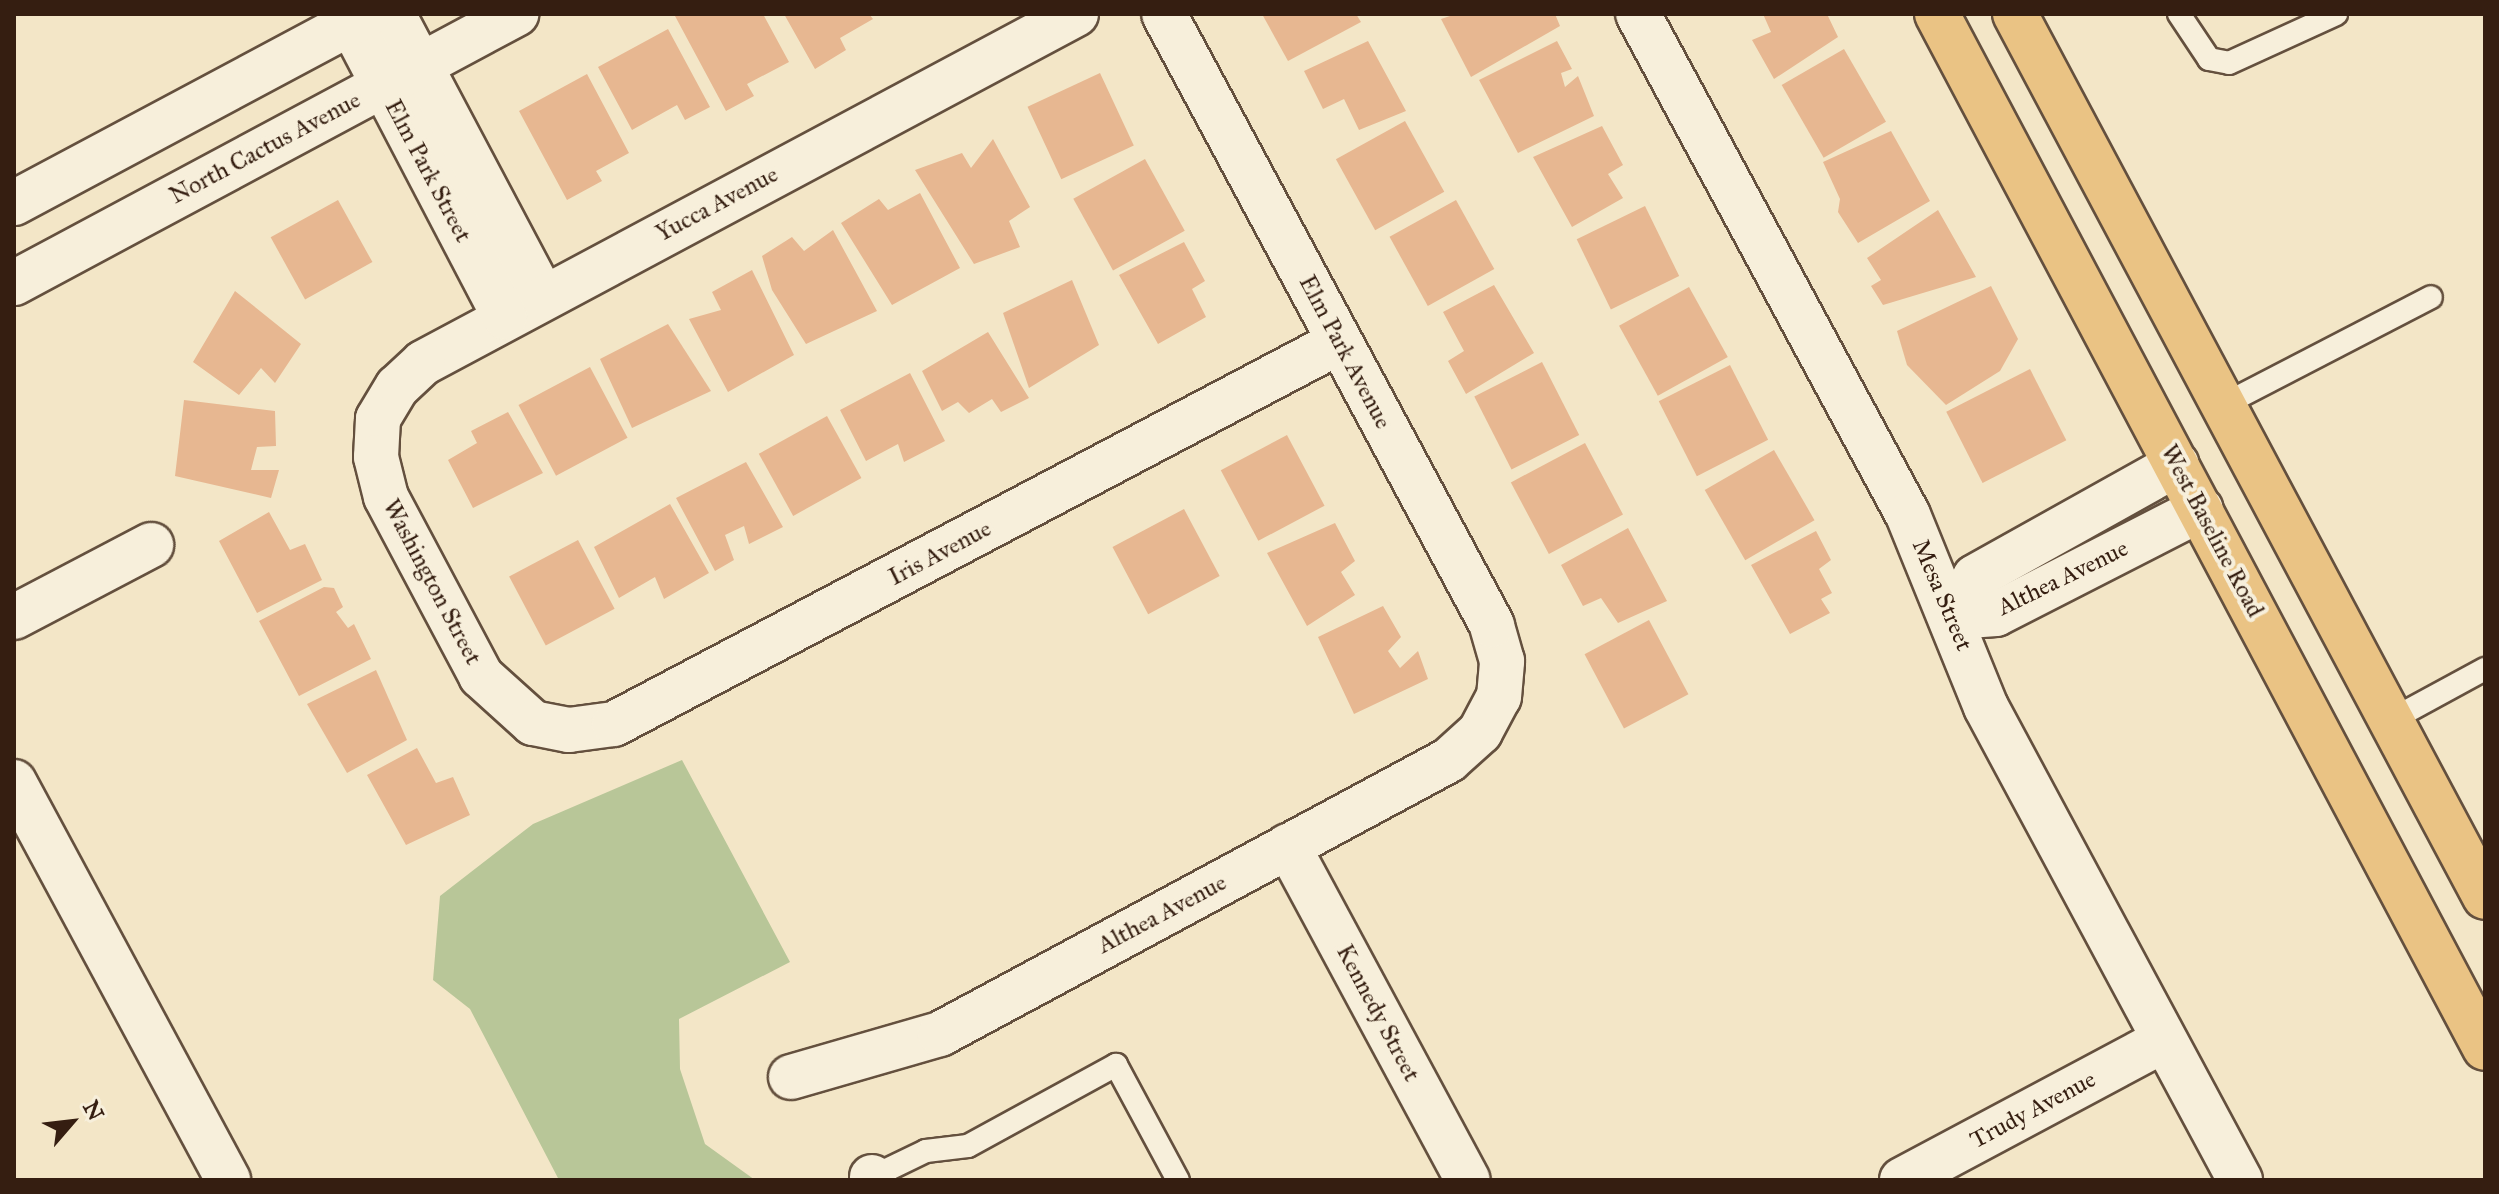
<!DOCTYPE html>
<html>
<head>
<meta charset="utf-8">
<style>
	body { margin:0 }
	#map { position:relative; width:2499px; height:1194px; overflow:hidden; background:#f3e6c7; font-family:"IM FELL Great Primer",serif }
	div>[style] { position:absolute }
	.green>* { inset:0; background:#b8c698 }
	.building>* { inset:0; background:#e7b791; transform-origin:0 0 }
	.roads { filter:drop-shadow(2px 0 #64503e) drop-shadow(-2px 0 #64503e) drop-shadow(0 2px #64503e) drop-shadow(0 -2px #64503e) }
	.service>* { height:22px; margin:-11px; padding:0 11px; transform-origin:11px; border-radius:11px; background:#f7efdb }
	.minor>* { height:44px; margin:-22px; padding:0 22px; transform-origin:22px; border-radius:22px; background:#f7efdb }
	.secondary>* { height:44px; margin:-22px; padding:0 22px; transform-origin:22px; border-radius:22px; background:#f7efdb }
	.primary>* { height:44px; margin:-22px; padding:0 22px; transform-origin:22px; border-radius:22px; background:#eac384 }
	span { translate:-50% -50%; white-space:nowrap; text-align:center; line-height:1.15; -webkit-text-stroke:8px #f7efdb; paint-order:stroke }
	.street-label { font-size:24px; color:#351e11 }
	.frame { position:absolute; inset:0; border:16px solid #351e11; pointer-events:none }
	.north { position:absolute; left:32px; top:1082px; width:80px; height:80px; -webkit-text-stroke:6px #f7efdb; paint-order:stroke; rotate:62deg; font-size:22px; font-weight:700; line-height:32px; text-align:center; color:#351e11 }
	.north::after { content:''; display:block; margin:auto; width:28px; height:36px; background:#351e11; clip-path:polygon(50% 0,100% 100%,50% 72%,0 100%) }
</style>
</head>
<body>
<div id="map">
	<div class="green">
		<i style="clip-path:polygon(682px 760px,790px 962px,679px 1019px,680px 1069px,705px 1144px,755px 1180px,559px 1180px,470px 1009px,433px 980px,440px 896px,533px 824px)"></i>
	</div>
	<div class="building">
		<i style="clip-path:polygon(763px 14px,789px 62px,747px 84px,754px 96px,726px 111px,675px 16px)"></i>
		<i style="clip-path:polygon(784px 14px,869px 14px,873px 19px,840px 38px,846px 50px,815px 69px)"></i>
		<i style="clip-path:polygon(1262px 14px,1356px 14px,1361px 22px,1288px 61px)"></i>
		<i style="clip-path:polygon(1456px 14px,1555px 14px,1560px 26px,1471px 77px,1441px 19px)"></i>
		<i style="clip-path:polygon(1763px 14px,1827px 14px,1838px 37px,1774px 79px,1752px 40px,1771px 32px)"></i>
		<i style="clip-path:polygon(668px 29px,710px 107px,685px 120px,677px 105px,632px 130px,598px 67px)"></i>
		<i style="clip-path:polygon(1368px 41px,1406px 111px,1359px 130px,1344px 99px,1323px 109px,1304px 71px)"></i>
		<i style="clip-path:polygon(1557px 41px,1572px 69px,1561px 73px,1565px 87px,1578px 76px,1594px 116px,1518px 153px,1479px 80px)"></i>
		<i style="left:1844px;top:49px;width:84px;height:72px;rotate:60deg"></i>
		<i style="left:1100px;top:73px;width:80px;height:80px;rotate:65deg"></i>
		<i style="clip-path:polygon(587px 74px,629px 153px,596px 171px,602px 181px,567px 200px,519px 111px)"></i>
		<i style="left:1405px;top:121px;width:81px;height:79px;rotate:61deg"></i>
		<i style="clip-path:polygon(1602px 126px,1623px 165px,1608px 174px,1623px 198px,1572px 227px,1533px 157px)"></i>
		<i style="clip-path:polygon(1891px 131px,1930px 201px,1858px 243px,1838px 212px,1840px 199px,1823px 162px)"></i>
		<i style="clip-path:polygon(993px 139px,1030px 207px,1009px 221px,1020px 247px,974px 264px,915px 170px,962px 153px,971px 168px)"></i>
		<i style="left:1145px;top:159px;width:82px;height:82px;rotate:61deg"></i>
		<i style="clip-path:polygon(920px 193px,960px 268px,892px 305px,841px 223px,879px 199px,888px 210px)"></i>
		<i style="left:338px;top:200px;width:71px;height:77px;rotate:61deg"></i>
		<i style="left:1456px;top:200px;width:79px;height:76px;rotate:61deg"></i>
		<i style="left:1645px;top:206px;width:78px;height:76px;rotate:64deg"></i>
		<i style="clip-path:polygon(1938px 210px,1976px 277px,1883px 305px,1871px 286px,1881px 280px,1867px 258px)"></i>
		<i style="clip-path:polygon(833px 230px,877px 311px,806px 344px,772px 290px,762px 256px,792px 237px,804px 251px)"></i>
		<i style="clip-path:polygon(1184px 242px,1205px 281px,1192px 289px,1206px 317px,1158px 344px,1119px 275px)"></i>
		<i style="clip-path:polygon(752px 270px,794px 355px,728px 392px,689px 319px,721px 310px,712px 292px)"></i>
		<i style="clip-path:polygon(1072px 280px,1099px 345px,1029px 388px,1003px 313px)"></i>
		<i style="clip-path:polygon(1494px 285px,1534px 353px,1466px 394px,1448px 361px,1464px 351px,1443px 312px)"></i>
		<i style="clip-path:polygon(1991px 286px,2018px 339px,2000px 371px,1946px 405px,1907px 365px,1897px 331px)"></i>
		<i style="left:1689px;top:287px;width:80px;height:80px;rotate:61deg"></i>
		<i style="clip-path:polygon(235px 291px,301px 344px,275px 383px,261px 368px,239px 395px,193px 362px)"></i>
		<i style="clip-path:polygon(668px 324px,711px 391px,632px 428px,600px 359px)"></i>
		<i style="clip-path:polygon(988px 332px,1029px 398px,1001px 412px,992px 399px,969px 413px,958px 402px,942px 411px,922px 371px)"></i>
		<i style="left:1542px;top:362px;width:82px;height:76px;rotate:63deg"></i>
		<i style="left:1730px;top:365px;width:84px;height:80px;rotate:63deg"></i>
		<i style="left:590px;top:367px;width:80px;height:81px;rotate:62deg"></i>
		<i style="left:2030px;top:369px;width:80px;height:94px;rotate:63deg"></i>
		<i style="clip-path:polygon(910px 373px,945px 441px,904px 462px,898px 444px,866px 461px,840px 410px)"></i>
		<i style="clip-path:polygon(184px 400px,275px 411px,276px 446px,257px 447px,251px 470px,279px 470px,271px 498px,175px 476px)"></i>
		<i style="clip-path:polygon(508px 412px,543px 473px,473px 508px,448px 460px,477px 443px,471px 431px)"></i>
		<i style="left:827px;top:416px;width:71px;height:78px;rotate:61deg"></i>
		<i style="left:1287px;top:435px;width:80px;height:75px;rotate:62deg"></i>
		<i style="left:1585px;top:443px;width:81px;height:84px;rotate:62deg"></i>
		<i style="left:1774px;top:450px;width:81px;height:80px;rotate:60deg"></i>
		<i style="clip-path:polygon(746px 462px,783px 527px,749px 544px,744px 526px,725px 535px,734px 560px,715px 571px,676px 498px)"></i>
		<i style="clip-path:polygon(670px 504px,709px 573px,664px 599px,655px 577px,619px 598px,594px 547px)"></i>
		<i style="left:1184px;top:509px;width:76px;height:81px;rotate:62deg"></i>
		<i style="clip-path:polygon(269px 512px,290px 550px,305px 544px,322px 580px,257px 613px,219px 541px)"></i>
		<i style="clip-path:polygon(1335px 523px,1355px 561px,1341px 572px,1355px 595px,1307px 626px,1267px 553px)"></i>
		<i style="clip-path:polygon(1628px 528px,1667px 601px,1618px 623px,1601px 598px,1583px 606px,1561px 565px)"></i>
		<i style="clip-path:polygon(1816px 531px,1831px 560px,1819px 569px,1832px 593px,1821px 599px,1830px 613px,1790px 634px,1751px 565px)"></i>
		<i style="left:578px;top:540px;width:78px;height:78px;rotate:62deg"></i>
		<i style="clip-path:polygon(324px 587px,334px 588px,343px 607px,336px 612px,348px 628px,354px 624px,371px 659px,299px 696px,259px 621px)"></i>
		<i style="clip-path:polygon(1383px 606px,1401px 637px,1388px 651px,1400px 668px,1418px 651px,1428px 679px,1354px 714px,1318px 637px)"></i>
		<i style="left:1649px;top:620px;width:84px;height:73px;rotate:62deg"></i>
		<i style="clip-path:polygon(376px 670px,407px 740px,347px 773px,307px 704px)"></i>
		<i style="clip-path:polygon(417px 748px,436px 783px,453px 777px,470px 815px,406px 845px,367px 775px)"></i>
	</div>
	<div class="roads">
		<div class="service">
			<i style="left:2179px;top:14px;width:54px;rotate:56.3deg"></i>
			<i style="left:2209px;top:59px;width:20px;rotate:11deg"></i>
			<i style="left:2229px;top:63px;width:118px;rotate:-24.6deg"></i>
			<i style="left:2223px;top:405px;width:234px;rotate:-27.4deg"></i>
			<i style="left:2391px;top:720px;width:107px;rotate:-28.5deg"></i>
			<i style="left:868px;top:1179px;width:64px;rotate:-25.8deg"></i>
			<i style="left:926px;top:1151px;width:42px;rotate:-6.8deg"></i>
			<i style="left:968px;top:1146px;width:169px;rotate:-28.7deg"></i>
			<i style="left:1116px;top:1065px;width:131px;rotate:61.7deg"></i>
		</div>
		<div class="minor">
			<i style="left:393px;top:14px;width:320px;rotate:62.1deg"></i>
			<i style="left:1076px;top:14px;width:740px;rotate:151.88deg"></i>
			<i style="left:423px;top:363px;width:35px;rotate:137deg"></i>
			<i style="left:397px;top:387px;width:37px;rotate:121deg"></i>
			<i style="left:378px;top:419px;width:38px;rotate:93deg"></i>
			<i style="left:376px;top:457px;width:41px;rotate:76deg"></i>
			<i style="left:386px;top:497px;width:203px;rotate:62deg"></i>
			<i style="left:481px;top:676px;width:70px;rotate:42.1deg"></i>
			<i style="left:533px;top:723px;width:37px;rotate:11deg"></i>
			<i style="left:569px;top:730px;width:45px;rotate:-7.6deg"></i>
			<i style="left:614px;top:724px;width:819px;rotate:-27.78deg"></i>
			<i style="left:1638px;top:14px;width:569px;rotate:61.68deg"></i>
			<i style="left:1908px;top:515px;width:207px;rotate:67.9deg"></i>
			<i style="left:1986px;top:707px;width:537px;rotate:61.76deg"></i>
			<i style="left:351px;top:23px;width:332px;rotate:62.4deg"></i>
			<i style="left:14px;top:617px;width:155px;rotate:-27.7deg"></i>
			<i style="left:1954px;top:617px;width:45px;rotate:-62.3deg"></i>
			<i style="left:1975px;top:577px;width:231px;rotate:-29.2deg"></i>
			<i style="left:1954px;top:617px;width:42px;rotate:-4.1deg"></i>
			<i style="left:1996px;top:614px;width:230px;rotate:-27.1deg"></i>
			<i style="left:14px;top:782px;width:452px;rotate:61.7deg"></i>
			<i style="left:1288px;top:846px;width:379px;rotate:61.7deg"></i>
			<i style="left:791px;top:1077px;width:155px;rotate:-16.1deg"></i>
			<i style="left:940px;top:1034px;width:578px;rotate:-28.29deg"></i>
			<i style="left:1449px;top:760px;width:42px;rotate:-42.1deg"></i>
			<i style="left:1480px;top:732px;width:40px;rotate:-62deg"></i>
			<i style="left:1499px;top:697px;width:36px;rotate:-85deg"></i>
			<i style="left:1502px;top:661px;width:37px;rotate:-106deg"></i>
			<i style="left:1492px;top:625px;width:693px;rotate:-118.23deg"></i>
			<i style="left:872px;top:1177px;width:4px;rotate:56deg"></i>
			<i style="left:1902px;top:1180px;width:297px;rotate:-28.1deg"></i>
		</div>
		<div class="secondary">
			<i style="left:14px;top:203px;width:401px;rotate:-28.1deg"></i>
			<i style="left:14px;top:283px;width:570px;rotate:-28.18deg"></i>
		</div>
		<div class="primary">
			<i style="left:1937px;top:14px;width:1170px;rotate:62.08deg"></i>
			<i style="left:2015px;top:14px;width:1000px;rotate:61.97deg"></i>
		</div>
	</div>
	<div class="street-label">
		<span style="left:265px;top:148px;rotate:-28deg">North Cactus Avenue</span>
		<span style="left:428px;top:171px;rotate:62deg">Elm Park Street</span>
		<span style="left:717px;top:204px;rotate:-28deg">Yucca Avenue</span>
		<span style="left:1345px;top:352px;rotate:62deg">Elm Park Avenue</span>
		<span style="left:2212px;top:531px;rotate:62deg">West Baseline Road</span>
		<span style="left:940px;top:553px;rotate:-28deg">Iris Avenue</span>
		<span style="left:2063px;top:578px;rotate:-26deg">Althea Avenue</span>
		<span style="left:432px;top:582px;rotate:62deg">Washington Street</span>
		<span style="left:1942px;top:595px;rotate:67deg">Mesa Street</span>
		<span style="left:1162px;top:914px;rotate:-28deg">Althea Avenue</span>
		<span style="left:1378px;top:1013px;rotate:62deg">Kennedy Street</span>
		<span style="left:2033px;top:1110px;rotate:-28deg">Trudy Avenue</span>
	</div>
	<div class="frame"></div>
	<div class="north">N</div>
</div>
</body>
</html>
